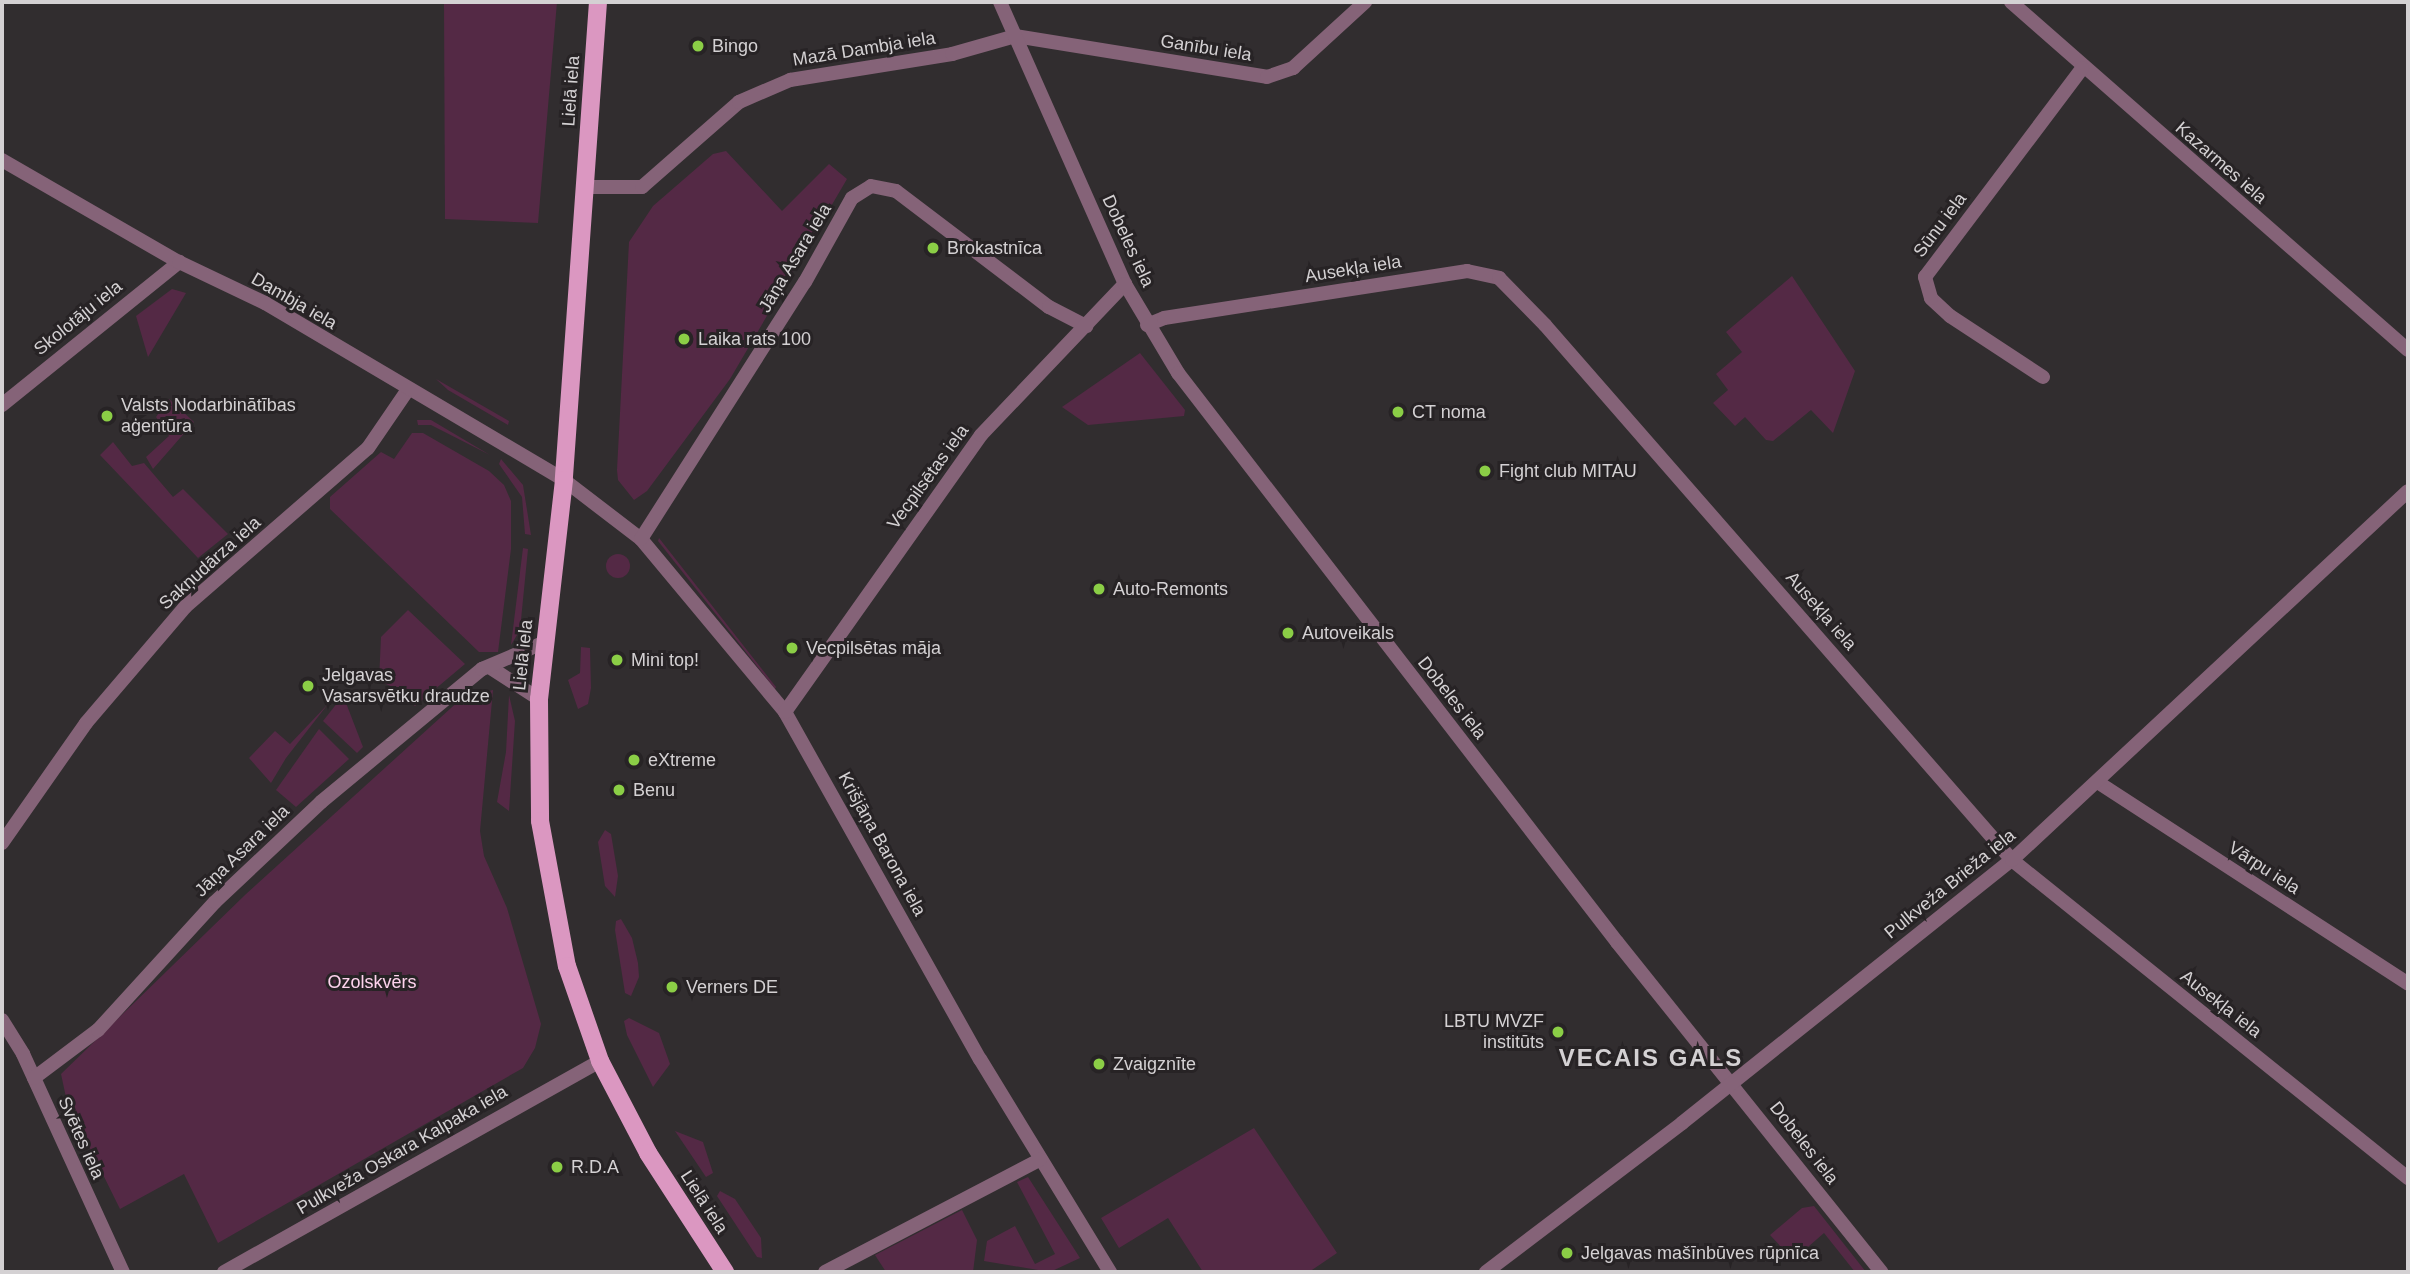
<!DOCTYPE html>
<html>
<head>
<meta charset="utf-8">
<style>
	body { margin:0 }
	#map { position:relative; width:2410px; height:1274px; overflow:hidden; background:#312d2f; font-family:Arial,sans-serif }
	div>[style] { position:absolute }
	.green>* { inset:0; background:#542945 }
	.round { border-radius:50% }
	.minor>* { height:14px; margin:-7px; padding:0 7px; transform-origin:7px; border-radius:7px; background:#856378 }
	.tertiary>* { height:14px; margin:-7px; padding:0 7px; transform-origin:7px; border-radius:7px; background:#856378 }
	.primary>* { height:18px; margin:-9px; padding:0 9px; transform-origin:9px; border-radius:9px; background:#db97c1 }
	.dots>* { width:19px; height:19px; translate:-50% -50%; box-sizing:border-box; border:4px solid #272325; border-radius:50% }
	span { translate:-50% -50%; white-space:nowrap; text-align:center; line-height:1.15; -webkit-text-stroke:6px #272325; paint-order:stroke }
	.poi-label { font-size:18px; color:#d4d1d3 }
	.left { translate:0 -50%; text-align:left }
	.right { translate:-100% -50%; text-align:right }
	.street-label { font-size:18px; color:#d4d1d3 }
	.park-label { font-size:18px; color:#fed3ed }
	.district-label { font-size:24px; color:#d4d1d3; font-weight:700; letter-spacing:2px }
	.frame { position:absolute; inset:0; border:4px solid #d4d1d3; pointer-events:none }
</style>
</head>
<body>
<div id="map">
	<div class="green">
		<i style="clip-path:polygon(444px 2px,557px 2px,538px 223px,445px 219px)"></i>
		<i style="clip-path:polygon(726px 151px,782px 211px,829px 164px,847px 179px,730px 379px,647px 491px,634px 500px,618px 480px,617px 470px,629px 242px,653px 206px,713px 154px)"></i>
		<i style="clip-path:polygon(1792px 276px,1855px 371px,1833px 433px,1811px 410px,1773px 441px,1766px 440px,1745px 417px,1735px 426px,1713px 403px,1728px 390px,1716px 374px,1742px 352px,1726px 332px)"></i>
		<i style="clip-path:polygon(172px 289px,186px 293px,148px 357px,136px 316px)"></i>
		<i style="clip-path:polygon(1140px 353px,1185px 410px,1184px 416px,1088px 425px,1062px 407px)"></i>
		<i style="clip-path:polygon(436px 379px,509px 421px,508px 425px,448px 390px)"></i>
		<i style="clip-path:polygon(169px 399px,194px 422px,153px 469px,146px 457px,169px 436px,156px 417px)"></i>
		<i style="clip-path:polygon(417px 420px,431px 420px,490px 455px,431px 425px,418px 425px)"></i>
		<i style="clip-path:polygon(412px 433px,423px 433px,489px 471px,504px 485px,511px 501px,511px 549px,498px 652px,479px 652px,330px 509px,330px 497px,381px 452px,394px 459px)"></i>
		<i style="clip-path:polygon(113px 442px,132px 466px,144px 463px,173px 497px,183px 489px,228px 534px,198px 558px,100px 455px)"></i>
		<i style="clip-path:polygon(501px 459px,523px 485px,531px 535px,525px 534px,522px 497px,499px 464px)"></i>
		<i style="clip-path:polygon(659px 538px,776px 687px,775px 689px,658px 541px)"></i>
		<i style="clip-path:polygon(523px 548px,528px 549px,520px 630px,511px 645px)"></i>
		<i class="round" style="left:606px;top:554px;width:24px;height:24px"></i>
		<i style="clip-path:polygon(408px 610px,465px 664px,415px 706px,395px 688px,379px 681px,381px 637px)"></i>
		<i style="clip-path:polygon(581px 647px,590px 648px,591px 688px,588px 704px,578px 709px,568px 680px,580px 673px)"></i>
		<i style="clip-path:polygon(493px 690px,480px 831px,484px 856px,507px 908px,541px 1024px,535px 1048px,523px 1068px,218px 1243px,184px 1174px,120px 1209px,67px 1102px,61px 1074px,246px 894px,462px 698px)"></i>
		<i style="clip-path:polygon(509px 695px,515px 721px,509px 811px,497px 802px,506px 752px)"></i>
		<i style="clip-path:polygon(338px 702px,346px 703px,363px 747px,357px 753px,323px 721px)"></i>
		<i style="clip-path:polygon(328px 704px,286px 758px,271px 783px,249px 758px,275px 731px,290px 744px)"></i>
		<i style="clip-path:polygon(319px 729px,349px 759px,296px 807px,276px 790px)"></i>
		<i style="clip-path:polygon(605px 830px,611px 834px,618px 876px,615px 897px,605px 886px,598px 842px)"></i>
		<i style="clip-path:polygon(621px 919px,632px 938px,638px 963px,639px 977px,631px 996px,625px 993px,615px 930px,616px 921px)"></i>
		<i style="clip-path:polygon(629px 1018px,659px 1033px,670px 1064px,653px 1087px,627px 1035px,624px 1021px)"></i>
		<i style="clip-path:polygon(1254px 1128px,1337px 1253px,1309px 1272px,1203px 1272px,1168px 1218px,1119px 1248px,1101px 1218px)"></i>
		<i style="clip-path:polygon(675px 1131px,703px 1142px,713px 1173px,706px 1177px)"></i>
		<i style="clip-path:polygon(1028px 1177px,1080px 1258px,1050px 1272px,984px 1261px,987px 1241px,1015px 1226px,1035px 1264px,1055px 1254px,1017px 1182px)"></i>
		<i style="clip-path:polygon(720px 1191px,735px 1199px,761px 1238px,762px 1258px,757px 1257px,717px 1196px)"></i>
		<i style="clip-path:polygon(1814px 1206px,1866px 1272px,1855px 1272px,1824px 1233px,1793px 1260px,1770px 1235px,1802px 1208px)"></i>
		<i style="clip-path:polygon(962px 1210px,977px 1240px,973px 1272px,886px 1272px,875px 1255px)"></i>
	</div>
	<div class="minor">
		<i style="left:2011px;top:2px;width:528px;rotate:41.24deg"></i>
		<i style="left:585px;top:187px;width:57px"></i>
		<i style="left:642px;top:187px;width:129px;rotate:-41.2deg"></i>
		<i style="left:739px;top:102px;width:56px;rotate:-23.3deg"></i>
		<i style="left:790px;top:80px;width:164px;rotate:-9.1deg"></i>
		<i style="left:952px;top:54px;width:66px;rotate:-15.9deg"></i>
		<i style="left:1015px;top:36px;width:255px;rotate:9.2deg"></i>
		<i style="left:1267px;top:77px;width:28px;rotate:-19deg"></i>
		<i style="left:1293px;top:68px;width:98px;rotate:-42.5deg"></i>
		<i style="left:1147px;top:325px;width:18px;rotate:-22deg"></i>
		<i style="left:1164px;top:318px;width:307px;rotate:-8.8deg"></i>
		<i style="left:1467px;top:271px;width:33px;rotate:12deg"></i>
		<i style="left:1499px;top:278px;width:66px;rotate:45.6deg"></i>
		<i style="left:1545px;top:325px;width:710px;rotate:48.88deg"></i>
		<i style="left:2012px;top:860px;width:508px;rotate:38.77deg"></i>
		<i style="left:2043px;top:377px;width:111px;rotate:-146.7deg"></i>
		<i style="left:1950px;top:316px;width:26px;rotate:-137deg"></i>
		<i style="left:1931px;top:298px;width:22px;rotate:-106deg"></i>
		<i style="left:1925px;top:277px;width:261px;rotate:-53deg"></i>
		<i style="left:2px;top:405px;width:228px;rotate:-38.9deg"></i>
		<i style="left:564px;top:480px;width:97px;rotate:37.5deg"></i>
		<i style="left:641px;top:539px;width:225px;rotate:50.2deg"></i>
		<i style="left:785px;top:712px;width:398px;rotate:60.7deg"></i>
		<i style="left:980px;top:1059px;width:250px;rotate:58.6deg"></i>
		<i style="left:641px;top:539px;width:305px;rotate:-57.5deg"></i>
		<i style="left:805px;top:282px;width:96px;rotate:-60.8deg"></i>
		<i style="left:852px;top:198px;width:22px;rotate:-32deg"></i>
		<i style="left:871px;top:186px;width:25px;rotate:11deg"></i>
		<i style="left:896px;top:191px;width:192px;rotate:37.2deg"></i>
		<i style="left:1049px;top:307px;width:42px;rotate:27.2deg"></i>
		<i style="left:491px;top:668px;width:57px;rotate:32.9deg"></i>
		<i style="left:785px;top:712px;width:339px;rotate:-54.7deg"></i>
		<i style="left:981px;top:435px;width:209px;rotate:-46.4deg"></i>
		<i style="left:2099px;top:783px;width:369px;rotate:33deg"></i>
		<i style="left:2px;top:843px;width:146px;rotate:-55deg"></i>
		<i style="left:86px;top:723px;width:153px;rotate:-49.5deg"></i>
		<i style="left:185px;top:607px;width:242px;rotate:-41deg"></i>
		<i style="left:368px;top:448px;width:69px;rotate:-55.6deg"></i>
		<i style="left:2px;top:1020px;width:40px;rotate:58deg"></i>
		<i style="left:23px;top:1054px;width:240px;rotate:65.4deg"></i>
		<i style="left:34px;top:1078px;width:80px;rotate:-36.9deg"></i>
		<i style="left:98px;top:1030px;width:173px;rotate:-47.6deg"></i>
		<i style="left:215px;top:902px;width:146px;rotate:-43.3deg"></i>
		<i style="left:321px;top:802px;width:209px;rotate:-39.6deg"></i>
		<i style="left:482px;top:669px;width:69px;rotate:-23.2deg"></i>
		<i style="left:825px;top:1272px;width:242px;rotate:-27.6deg"></i>
	</div>
	<div class="tertiary">
		<i style="left:1000px;top:2px;width:308px;rotate:66.1deg"></i>
		<i style="left:1125px;top:284px;width:104px;rotate:59.2deg"></i>
		<i style="left:1178px;top:373px;width:719px;rotate:52.35deg"></i>
		<i style="left:1617px;top:942px;width:423px;rotate:51.3deg"></i>
		<i style="left:2px;top:160px;width:204px;rotate:30deg"></i>
		<i style="left:179px;top:262px;width:95px;rotate:25.5deg"></i>
		<i style="left:265px;top:303px;width:347px;rotate:30.6deg"></i>
		<i style="left:224px;top:1272px;width:431px;rotate:-29.3deg"></i>
		<i style="left:1486px;top:1272px;width:246px;rotate:-37.2deg"></i>
		<i style="left:1682px;top:1123px;width:422px;rotate:-38.6deg"></i>
		<i style="left:2012px;top:860px;width:541px;rotate:-42.98deg"></i>
	</div>
	<div class="primary">
		<i style="left:598px;top:2px;width:479px;rotate:94.1deg"></i>
		<i style="left:564px;top:480px;width:220px;rotate:96.5deg"></i>
		<i style="left:539px;top:699px;width:122px;rotate:89.5deg"></i>
		<i style="left:540px;top:821px;width:147px;rotate:79.5deg"></i>
		<i style="left:567px;top:966px;width:101px;rotate:70.8deg"></i>
		<i style="left:600px;top:1061px;width:104px;rotate:62.4deg"></i>
		<i style="left:648px;top:1153px;width:142px;rotate:57.1deg"></i>
	</div>
	<div class="dots">
		<i style="left:698px;top:46px;background:#8bce46"></i>
		<i style="left:933px;top:248px;background:#8bce46"></i>
		<i style="left:684px;top:339px;background:#8bce46"></i>
		<i style="left:1398px;top:412px;background:#8bce46"></i>
		<i style="left:107px;top:416px;background:#8bce46"></i>
		<i style="left:1485px;top:471px;background:#8bce46"></i>
		<i style="left:1099px;top:589px;background:#8bce46"></i>
		<i style="left:1288px;top:633px;background:#8bce46"></i>
		<i style="left:792px;top:648px;background:#8bce46"></i>
		<i style="left:617px;top:660px;background:#8bce46"></i>
		<i style="left:308px;top:686px;background:#8bce46"></i>
		<i style="left:634px;top:760px;background:#8bce46"></i>
		<i style="left:619px;top:790px;background:#8bce46"></i>
		<i style="left:672px;top:987px;background:#8bce46"></i>
		<i style="left:1558px;top:1032px;background:#8bce46"></i>
		<i style="left:1099px;top:1064px;background:#8bce46"></i>
		<i style="left:557px;top:1167px;background:#8bce46"></i>
		<i style="left:1567px;top:1253px;background:#8bce46"></i>
	</div>
	<div class="poi-label">
		<span class="left" style="left:712px;top:46px">Bingo</span>
		<span class="left" style="left:947px;top:248px">Brokastnīca</span>
		<span class="left" style="left:698px;top:339px">Laika rats 100</span>
		<span class="left" style="left:121px;top:416px">Valsts Nodarbinātības<br>aģentūra</span>
		<span class="left" style="left:1412px;top:412px">CT noma</span>
		<span class="left" style="left:1499px;top:471px">Fight club MITAU</span>
		<span class="left" style="left:1113px;top:589px">Auto-Remonts</span>
		<span class="left" style="left:1302px;top:633px">Autoveikals</span>
		<span class="left" style="left:806px;top:648px">Vecpilsētas māja</span>
		<span class="left" style="left:631px;top:660px">Mini top!</span>
		<span class="left" style="left:322px;top:686px">Jelgavas<br>Vasarsvētku draudze</span>
		<span class="left" style="left:648px;top:760px">eXtreme</span>
		<span class="left" style="left:633px;top:790px">Benu</span>
		<span class="left" style="left:686px;top:987px">Verners DE</span>
		<span class="right" style="left:1544px;top:1032px">LBTU MVZF<br>institūts</span>
		<span class="left" style="left:1113px;top:1064px">Zvaigznīte</span>
		<span class="left" style="left:571px;top:1167px">R.D.A</span>
		<span class="left" style="left:1581px;top:1253px">Jelgavas mašīnbūves rūpnīca</span>
	</div>
	<div class="street-label">
		<span style="left:1206px;top:48px;rotate:9deg">Ganību iela</span>
		<span style="left:864px;top:49px;rotate:-9deg">Mazā Dambja iela</span>
		<span style="left:571px;top:91px;rotate:-86deg">Lielā iela</span>
		<span style="left:2221px;top:163px;rotate:41deg">Kazarmes iela</span>
		<span style="left:1940px;top:225px;rotate:-53deg">Sūnu iela</span>
		<span style="left:1128px;top:241px;rotate:65deg">Dobeles iela</span>
		<span style="left:795px;top:258px;rotate:-59deg">Jāņa Asara iela</span>
		<span style="left:1353px;top:269px;rotate:-9deg">Ausekļa iela</span>
		<span style="left:294px;top:301px;rotate:30deg">Dambja iela</span>
		<span style="left:78px;top:318px;rotate:-39deg">Skolotāju iela</span>
		<span style="left:928px;top:477px;rotate:-54deg">Vecpilsētas iela</span>
		<span style="left:210px;top:563px;rotate:-42deg">Sakņudārza iela</span>
		<span style="left:1821px;top:611px;rotate:49deg">Ausekļa iela</span>
		<span style="left:523px;top:655px;rotate:-84deg">Lielā iela</span>
		<span style="left:1452px;top:698px;rotate:52deg">Dobeles iela</span>
		<span style="left:882px;top:844px;rotate:61deg">Krišjāņa Barona iela</span>
		<span style="left:242px;top:851px;rotate:-44deg">Jāņa Asara iela</span>
		<span style="left:2264px;top:868px;rotate:33deg">Vārpu iela</span>
		<span style="left:1950px;top:884px;rotate:-39deg">Pulkveža Brieža iela</span>
		<span style="left:2221px;top:1004px;rotate:38deg">Ausekļa iela</span>
		<span style="left:81px;top:1138px;rotate:66deg">Svētes iela</span>
		<span style="left:1804px;top:1143px;rotate:52deg">Dobeles iela</span>
		<span style="left:402px;top:1150px;rotate:-30deg">Pulkveža Oskara Kalpaka iela</span>
		<span style="left:704px;top:1202px;rotate:57deg">Lielā iela</span>
	</div>
	<div class="park-label">
		<span style="left:372px;top:982px">Ozolskvērs</span>
	</div>
	<div class="district-label">
		<span style="left:1651px;top:1058px">VECAIS GALS</span>
	</div>
	<div class="frame"></div>
</div>
</body>
</html>
